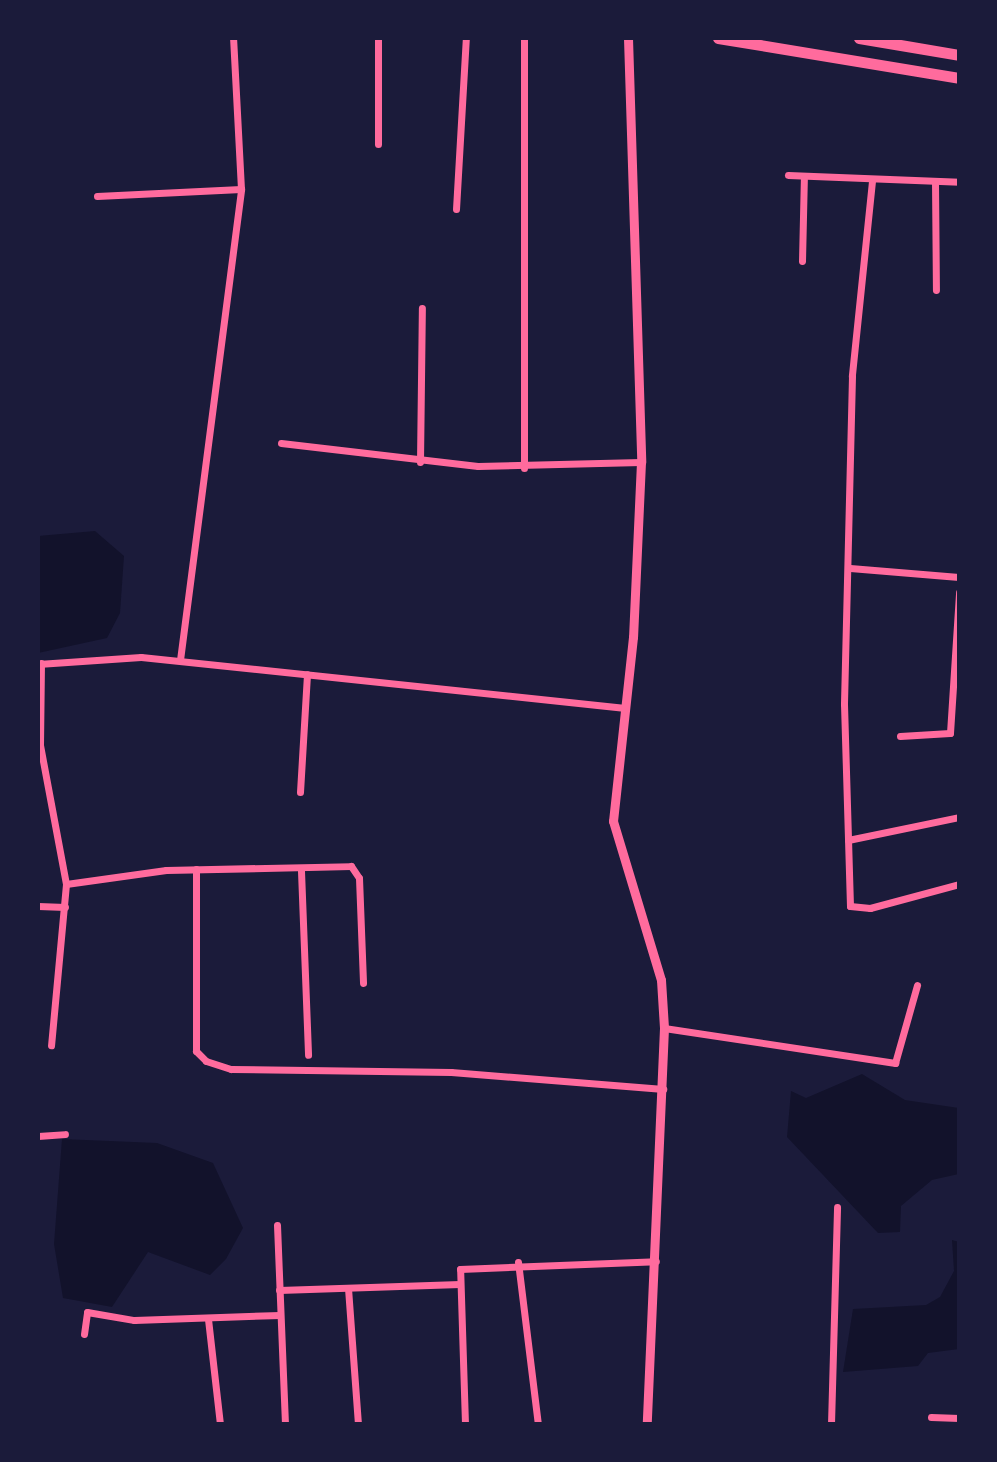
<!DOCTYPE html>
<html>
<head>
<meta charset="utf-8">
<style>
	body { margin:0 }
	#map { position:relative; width:997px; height:1462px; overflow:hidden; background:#1b1b3a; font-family:Roboto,sans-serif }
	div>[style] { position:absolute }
	.water>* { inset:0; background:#12122b }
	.minor>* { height:7px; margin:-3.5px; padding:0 3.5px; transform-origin:3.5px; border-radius:3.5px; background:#ff6b9d }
	.tertiary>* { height:9px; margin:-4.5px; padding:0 4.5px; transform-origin:4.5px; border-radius:4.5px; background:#ff6b9d }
	.primary>* { height:11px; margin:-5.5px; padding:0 5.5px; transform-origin:5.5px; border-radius:5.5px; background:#ff6b9d }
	span { translate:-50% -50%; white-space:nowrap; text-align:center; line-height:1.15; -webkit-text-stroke:6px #1b1b3a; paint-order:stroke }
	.frame { position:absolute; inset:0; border:40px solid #1b1b3a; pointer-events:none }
</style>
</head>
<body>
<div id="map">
	<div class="water">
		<i style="clip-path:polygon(95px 531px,124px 556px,120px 613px,107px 638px,38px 653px,38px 536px)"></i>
		<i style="clip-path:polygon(862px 1074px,905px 1100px,959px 1108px,959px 1174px,932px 1180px,901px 1206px,900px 1232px,878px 1233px,787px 1137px,791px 1091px,806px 1098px)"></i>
		<i style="clip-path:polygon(62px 1139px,157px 1143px,213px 1163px,243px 1228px,226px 1259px,210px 1275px,148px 1252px,112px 1307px,63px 1298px,54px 1244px)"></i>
		<i style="clip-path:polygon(952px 1240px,959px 1242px,959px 1349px,928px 1353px,918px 1366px,843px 1372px,853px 1309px,926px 1305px,940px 1297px,954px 1271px)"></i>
	</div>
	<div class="minor">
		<i style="left:378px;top:38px;width:106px;rotate:90deg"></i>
		<i style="left:788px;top:175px;width:171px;rotate:2.3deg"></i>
		<i style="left:872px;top:181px;width:196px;rotate:95.9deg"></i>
		<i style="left:852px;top:376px;width:328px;rotate:91.4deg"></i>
		<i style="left:844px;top:704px;width:202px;rotate:88.3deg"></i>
		<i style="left:850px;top:906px;width:20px;rotate:6deg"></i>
		<i style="left:870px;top:908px;width:92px;rotate:-15.1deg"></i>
		<i style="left:935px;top:182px;width:108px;rotate:89.5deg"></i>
		<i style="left:97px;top:196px;width:144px;rotate:-2.8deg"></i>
		<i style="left:456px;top:209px;width:171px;rotate:-86.7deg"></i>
		<i style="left:802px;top:261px;width:85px;rotate:-88.7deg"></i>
		<i style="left:281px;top:443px;width:198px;rotate:6.7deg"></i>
		<i style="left:478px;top:466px;width:163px;rotate:-1.4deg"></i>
		<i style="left:420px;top:462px;width:154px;rotate:-89.3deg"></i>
		<i style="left:524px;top:468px;width:430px;rotate:-90deg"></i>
		<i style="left:850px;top:568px;width:109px;rotate:4.7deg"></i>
		<i style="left:180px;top:660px;width:475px;rotate:-82.6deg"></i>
		<i style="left:241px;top:189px;width:151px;rotate:-93deg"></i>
		<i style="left:41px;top:663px;width:82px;rotate:90.7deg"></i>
		<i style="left:40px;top:745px;width:141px;rotate:79.4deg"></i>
		<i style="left:66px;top:884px;width:162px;rotate:95.3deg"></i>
		<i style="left:38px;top:664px;width:103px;rotate:-3.9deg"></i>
		<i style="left:141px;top:657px;width:487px;rotate:6deg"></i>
		<i style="left:900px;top:736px;width:50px;rotate:-3.4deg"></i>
		<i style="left:950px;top:733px;width:141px;rotate:-86.3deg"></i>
		<i style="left:300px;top:792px;width:118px;rotate:-86.6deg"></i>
		<i style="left:848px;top:840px;width:113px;rotate:-11.7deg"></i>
		<i style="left:196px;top:869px;width:182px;rotate:90deg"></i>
		<i style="left:196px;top:1051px;width:14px;rotate:45deg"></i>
		<i style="left:206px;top:1061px;width:26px;rotate:18deg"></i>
		<i style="left:231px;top:1069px;width:220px;rotate:0.8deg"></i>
		<i style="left:451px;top:1072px;width:213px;rotate:4.6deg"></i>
		<i style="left:301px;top:871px;width:184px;rotate:87.8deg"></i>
		<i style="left:66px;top:884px;width:101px;rotate:-8deg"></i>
		<i style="left:166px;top:870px;width:185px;rotate:-1.2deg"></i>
		<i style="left:351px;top:866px;width:14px;rotate:56deg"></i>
		<i style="left:359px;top:878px;width:105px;rotate:87.8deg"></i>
		<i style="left:38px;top:906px;width:27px;rotate:2deg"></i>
		<i style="left:664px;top:1028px;width:234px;rotate:8.6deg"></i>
		<i style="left:895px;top:1063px;width:81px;rotate:-74.2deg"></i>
		<i style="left:38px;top:1136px;width:27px;rotate:-4deg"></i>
		<i style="left:277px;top:1225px;width:199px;rotate:87.7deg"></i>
		<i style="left:518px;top:1262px;width:163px;rotate:83deg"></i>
		<i style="left:348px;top:1288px;width:136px;rotate:85.8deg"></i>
		<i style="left:279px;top:1290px;width:181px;rotate:-1.9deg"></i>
		<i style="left:208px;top:1319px;width:106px;rotate:83.5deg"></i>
		<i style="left:84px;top:1334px;width:22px;rotate:-82deg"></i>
		<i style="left:87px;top:1312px;width:48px;rotate:9.7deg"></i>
		<i style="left:134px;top:1320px;width:146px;rotate:-2deg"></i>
		<i style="left:931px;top:1417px;width:28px;rotate:2deg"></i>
		<i style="left:465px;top:1424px;width:155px;rotate:-91.8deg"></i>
		<i style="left:460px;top:1269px;width:196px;rotate:-2.3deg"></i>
		<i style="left:831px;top:1424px;width:217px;rotate:-88.4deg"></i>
	</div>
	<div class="tertiary">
		<i style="left:628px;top:38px;width:424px;rotate:88.2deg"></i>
		<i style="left:641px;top:462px;width:175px;rotate:92.6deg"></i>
		<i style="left:633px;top:637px;width:185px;rotate:96.2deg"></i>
		<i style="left:613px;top:821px;width:166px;rotate:73.2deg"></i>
		<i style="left:661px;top:980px;width:48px;rotate:86.4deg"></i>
		<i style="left:664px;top:1028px;width:396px;rotate:92.5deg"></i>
	</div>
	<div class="primary">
		<i style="left:718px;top:38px;width:244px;rotate:9.4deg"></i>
		<i style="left:859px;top:38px;width:101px;rotate:9.6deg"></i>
	</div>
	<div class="frame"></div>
</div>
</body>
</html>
